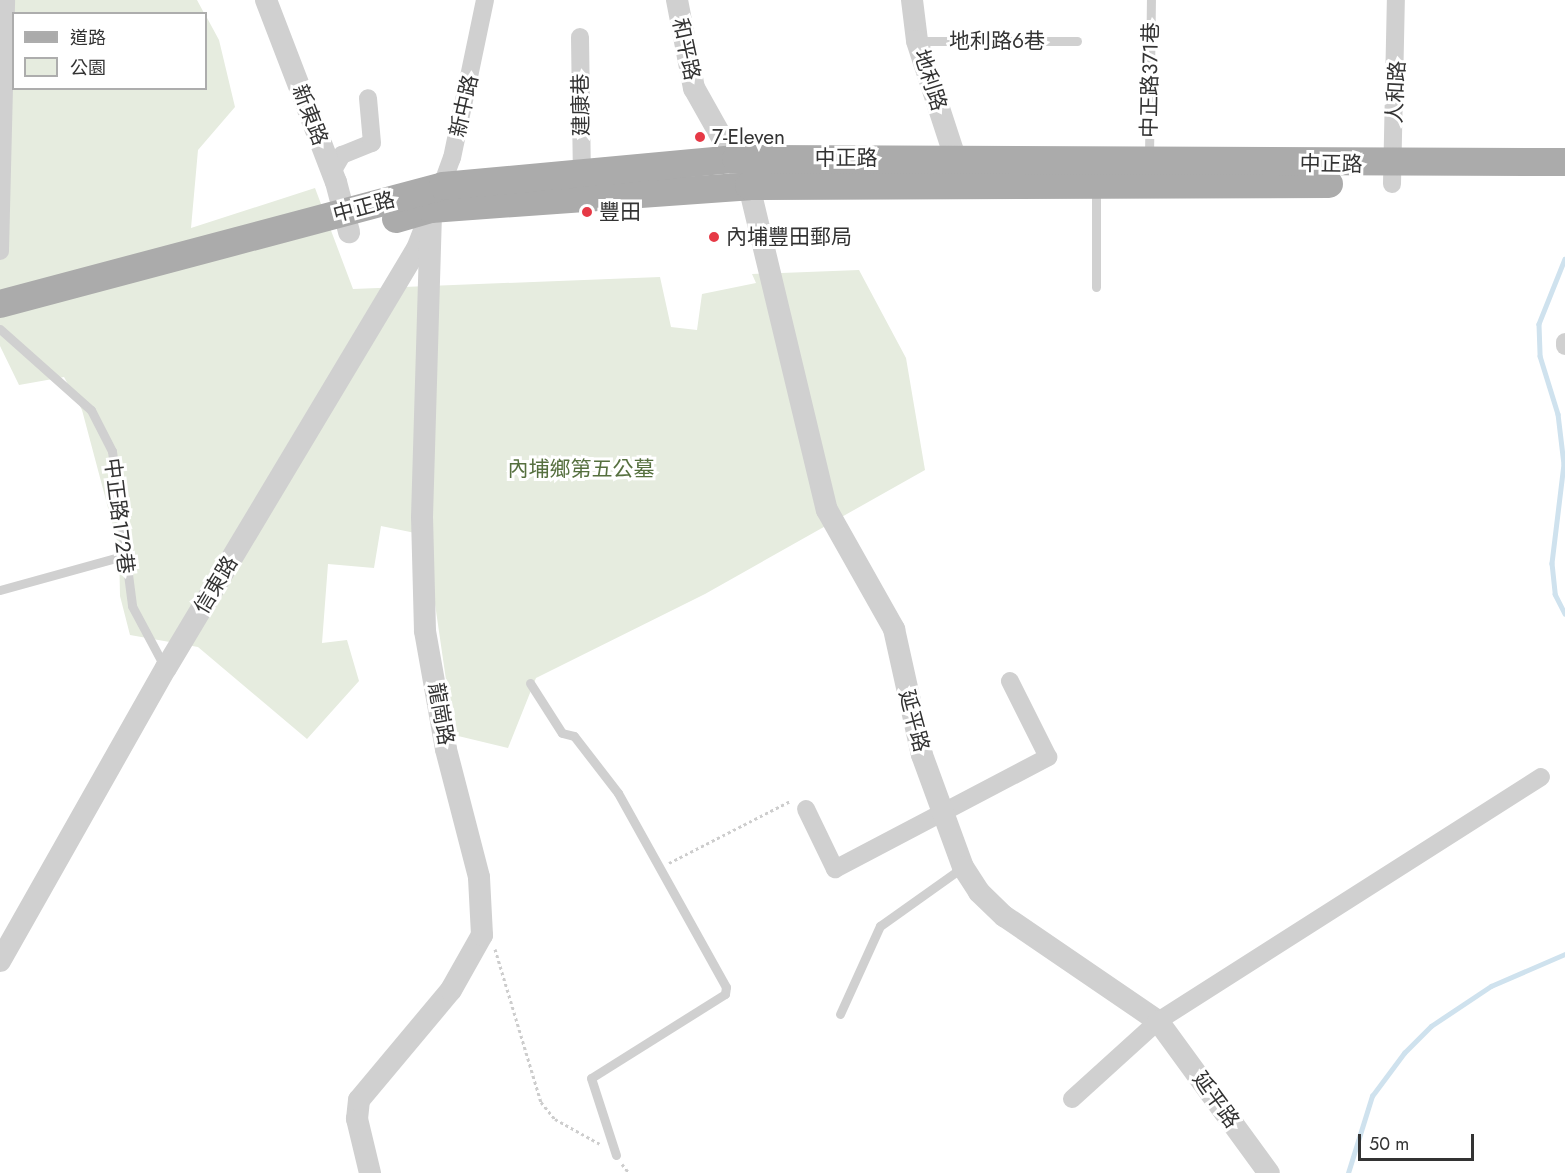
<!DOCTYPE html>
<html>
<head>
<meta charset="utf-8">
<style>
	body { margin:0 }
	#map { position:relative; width:1565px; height:1173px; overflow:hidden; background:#fff; font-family:Jost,"Noto Sans TC",sans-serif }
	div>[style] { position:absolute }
	.green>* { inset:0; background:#e6ecdf }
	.stream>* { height:4.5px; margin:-2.25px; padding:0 2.25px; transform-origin:2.25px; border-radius:2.25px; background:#cfe2ee }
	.path>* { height:3px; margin-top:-1.5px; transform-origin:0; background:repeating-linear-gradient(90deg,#cdcdcd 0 3px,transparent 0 6px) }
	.service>* { height:9px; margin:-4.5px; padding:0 4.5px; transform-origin:4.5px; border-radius:4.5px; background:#d0d0d0 }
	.minor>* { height:18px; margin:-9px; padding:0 9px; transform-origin:9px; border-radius:9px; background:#d0d0d0 }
	.tertiary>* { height:22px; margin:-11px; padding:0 11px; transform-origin:11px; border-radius:11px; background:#d0d0d0 }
	.primary>* { height:28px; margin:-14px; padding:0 14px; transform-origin:14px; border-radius:14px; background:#ababab }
	.dots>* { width:16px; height:16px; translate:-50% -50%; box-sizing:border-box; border:3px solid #fff; border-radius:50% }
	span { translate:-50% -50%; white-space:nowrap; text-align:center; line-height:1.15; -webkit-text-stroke:6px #fff; paint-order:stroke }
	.street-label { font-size:21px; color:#333 }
	.poi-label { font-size:21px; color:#333 }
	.left { translate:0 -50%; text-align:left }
	.park-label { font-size:21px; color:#56703f }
	.legend { position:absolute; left:12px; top:12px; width:195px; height:78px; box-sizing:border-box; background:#fff; border:2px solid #adadad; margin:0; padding:8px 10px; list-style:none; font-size:18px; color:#333 }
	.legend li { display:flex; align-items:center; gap:12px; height:30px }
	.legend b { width:30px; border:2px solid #adadad }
	.scale { position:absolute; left:1358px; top:1134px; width:116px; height:27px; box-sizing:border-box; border:3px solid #333; border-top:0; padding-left:8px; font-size:18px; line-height:21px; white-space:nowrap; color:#333; -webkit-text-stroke:4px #fff; paint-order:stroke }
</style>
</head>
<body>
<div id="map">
	<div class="green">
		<i style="clip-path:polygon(0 0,197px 0,204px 13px,14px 14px,14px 88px,206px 88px,206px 16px,219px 40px,235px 107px,198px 150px,191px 228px,315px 188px,353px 289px,660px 277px,671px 327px,697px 330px,702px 294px,756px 283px,752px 274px,859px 270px,906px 358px,925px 470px,705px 594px,536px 678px,508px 748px,454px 735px,425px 535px,381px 526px,374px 568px,328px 564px,322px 643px,347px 640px,359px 681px,307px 739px,198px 647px,130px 635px,120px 596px,119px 549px,82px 410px,64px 377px,19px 385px,0 346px)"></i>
	</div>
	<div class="stream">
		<i style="left:1565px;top:259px;width:70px;rotate:111.8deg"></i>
		<i style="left:1539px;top:324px;width:32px;rotate:88deg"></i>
		<i style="left:1540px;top:356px;width:61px;rotate:72.8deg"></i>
		<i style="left:1558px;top:414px;width:50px;rotate:83.2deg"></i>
		<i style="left:1564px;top:464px;width:100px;rotate:96.9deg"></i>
		<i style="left:1552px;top:563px;width:31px;rotate:84deg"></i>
		<i style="left:1555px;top:594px;width:22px;rotate:63deg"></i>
		<i style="left:1348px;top:1173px;width:81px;rotate:-72.7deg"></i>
		<i style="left:1372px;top:1096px;width:54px;rotate:-53.3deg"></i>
		<i style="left:1404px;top:1053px;width:38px;rotate:-45deg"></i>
		<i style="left:1431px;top:1026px;width:72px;rotate:-33.7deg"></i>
		<i style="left:1491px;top:986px;width:81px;rotate:-23.4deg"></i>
	</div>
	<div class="path">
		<i style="left:669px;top:863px;width:136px;rotate:-27.1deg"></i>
		<i style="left:495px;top:949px;width:160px;rotate:73.3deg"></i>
		<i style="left:541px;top:1102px;width:22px;rotate:51deg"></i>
		<i style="left:555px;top:1119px;width:51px;rotate:29.1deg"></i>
		<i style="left:622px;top:1164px;width:11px;rotate:52deg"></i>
	</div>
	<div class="service">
		<i style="left:917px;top:41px;width:160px"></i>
		<i style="left:1149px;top:159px;width:159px;rotate:-89.3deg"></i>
		<i style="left:1096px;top:287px;width:100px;rotate:-90deg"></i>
		<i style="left:0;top:329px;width:122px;rotate:41.7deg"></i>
		<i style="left:91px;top:410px;width:46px;rotate:62.9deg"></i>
		<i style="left:112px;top:451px;width:156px;rotate:82.6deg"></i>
		<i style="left:132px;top:606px;width:68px;rotate:61.9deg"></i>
		<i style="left:0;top:590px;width:128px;rotate:-15.5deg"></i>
		<i style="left:530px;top:683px;width:59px;rotate:57.4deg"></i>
		<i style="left:562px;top:733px;width:12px;rotate:14deg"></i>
		<i style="left:574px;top:736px;width:72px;rotate:52.3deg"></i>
		<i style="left:618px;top:793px;width:222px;rotate:60.9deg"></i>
		<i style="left:726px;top:987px;width:7px;rotate:98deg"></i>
		<i style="left:725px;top:994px;width:158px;rotate:147.9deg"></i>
		<i style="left:591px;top:1078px;width:81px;rotate:72deg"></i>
		<i style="left:840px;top:1014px;width:97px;rotate:-65.6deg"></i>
		<i style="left:880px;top:926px;width:102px;rotate:-35.4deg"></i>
	</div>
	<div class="minor">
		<i style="left:580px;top:37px;width:136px;rotate:89.2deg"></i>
		<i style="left:332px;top:172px;width:20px;rotate:-60deg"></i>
		<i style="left:342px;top:155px;width:32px;rotate:-22deg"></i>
		<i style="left:372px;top:143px;width:45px;rotate:-95.1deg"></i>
		<i style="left:1392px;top:184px;width:184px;rotate:-88.8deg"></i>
		<i style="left:439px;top:193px;width:37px;rotate:-70deg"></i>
		<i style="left:452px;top:158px;width:161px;rotate:-78.2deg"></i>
		<i style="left:0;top:251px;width:251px;rotate:-88.6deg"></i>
		<i style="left:1565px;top:342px;width:4px;rotate:90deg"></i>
		<i style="left:806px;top:809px;width:67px;rotate:64.2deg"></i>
		<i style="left:835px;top:869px;width:241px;rotate:-27.7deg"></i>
		<i style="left:1048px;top:757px;width:85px;rotate:-116.6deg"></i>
		<i style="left:1072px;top:1099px;width:116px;rotate:-42.2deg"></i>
		<i style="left:1158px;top:1021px;width:454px;rotate:-32.5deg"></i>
	</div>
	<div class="tertiary">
		<i style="left:266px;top:0;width:195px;rotate:69deg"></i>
		<i style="left:336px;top:182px;width:52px;rotate:75.4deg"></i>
		<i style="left:677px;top:0;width:90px;rotate:79.1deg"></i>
		<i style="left:694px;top:88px;width:112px;rotate:60.7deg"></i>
		<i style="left:749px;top:186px;width:333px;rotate:76.5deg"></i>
		<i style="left:827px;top:510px;width:137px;rotate:60.6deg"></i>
		<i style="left:894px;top:629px;width:129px;rotate:77.5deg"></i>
		<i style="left:922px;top:755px;width:119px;rotate:69.9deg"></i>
		<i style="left:963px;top:867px;width:30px;rotate:57deg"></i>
		<i style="left:979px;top:892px;width:35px;rotate:44deg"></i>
		<i style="left:1004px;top:916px;width:186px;rotate:34.3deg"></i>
		<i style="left:1158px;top:1021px;width:188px;rotate:53.9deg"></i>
		<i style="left:912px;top:0;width:41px;rotate:83deg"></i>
		<i style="left:917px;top:41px;width:122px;rotate:71.9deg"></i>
		<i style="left:0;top:961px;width:337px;rotate:-60.5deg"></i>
		<i style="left:166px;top:668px;width:488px;rotate:-59.1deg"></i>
		<i style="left:417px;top:249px;width:26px;rotate:-69deg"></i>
		<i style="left:370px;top:1173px;width:56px;rotate:-103.5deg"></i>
		<i style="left:357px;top:1119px;width:19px;rotate:-84deg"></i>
		<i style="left:359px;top:1100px;width:143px;rotate:-50.1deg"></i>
		<i style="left:451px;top:990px;width:63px;rotate:-60.6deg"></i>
		<i style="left:482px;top:935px;width:58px;rotate:-93deg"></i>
		<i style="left:479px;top:877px;width:132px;rotate:-104.5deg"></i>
		<i style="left:446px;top:749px;width:120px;rotate:-100.1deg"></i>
		<i style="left:425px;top:631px;width:114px;rotate:-91.5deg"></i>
		<i style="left:422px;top:517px;width:308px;rotate:-88.3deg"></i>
	</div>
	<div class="primary">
		<i style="left:396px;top:219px;width:36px;rotate:-16deg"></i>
		<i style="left:431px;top:209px;width:319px;rotate:-4.1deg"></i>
		<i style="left:749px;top:186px;width:580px;rotate:-0.2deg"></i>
		<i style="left:0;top:304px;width:458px;rotate:-14.9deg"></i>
		<i style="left:443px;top:186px;width:294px;rotate:-5.3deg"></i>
		<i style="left:736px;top:159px;width:829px;rotate:0.21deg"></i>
	</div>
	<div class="dots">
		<i style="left:700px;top:137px;background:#e63946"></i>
		<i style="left:587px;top:212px;background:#e63946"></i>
		<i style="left:714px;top:237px;background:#e63946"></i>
	</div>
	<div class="street-label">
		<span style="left:997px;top:41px">地利路6巷</span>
		<span style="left:686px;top:49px;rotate:78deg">和平路</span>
		<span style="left:930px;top:80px;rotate:72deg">地利路</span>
		<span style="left:1150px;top:80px;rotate:-89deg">中正路371巷</span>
		<span style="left:1396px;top:92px;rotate:-87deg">人和路</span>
		<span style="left:581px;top:105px;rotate:-91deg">建康巷</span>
		<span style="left:464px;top:106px;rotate:-77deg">新中路</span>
		<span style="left:310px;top:115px;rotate:69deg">新東路</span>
		<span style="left:846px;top:158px">中正路</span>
		<span style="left:1331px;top:164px;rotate:1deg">中正路</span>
		<span style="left:364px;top:207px;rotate:-15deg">中正路</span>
		<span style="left:119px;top:516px;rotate:83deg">中正路172巷</span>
		<span style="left:216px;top:585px;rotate:-59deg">信東路</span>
		<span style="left:441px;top:714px;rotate:80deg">龍崗路</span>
		<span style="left:914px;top:721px;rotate:75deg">延平路</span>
		<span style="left:1216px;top:1100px;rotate:54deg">延平路</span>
	</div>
	<div class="poi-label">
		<span class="left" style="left:712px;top:137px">7-Eleven</span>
		<span class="left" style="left:599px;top:212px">豐田</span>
		<span class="left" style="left:726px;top:237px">內埔豐田郵局</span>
	</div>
	<div class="park-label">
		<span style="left:581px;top:469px">內埔鄉第五公墓</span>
	</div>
	<ul class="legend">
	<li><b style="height:8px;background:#ababab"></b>道路</li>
	<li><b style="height:16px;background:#e6ecdf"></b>公園</li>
	</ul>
	<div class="scale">50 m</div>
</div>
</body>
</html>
